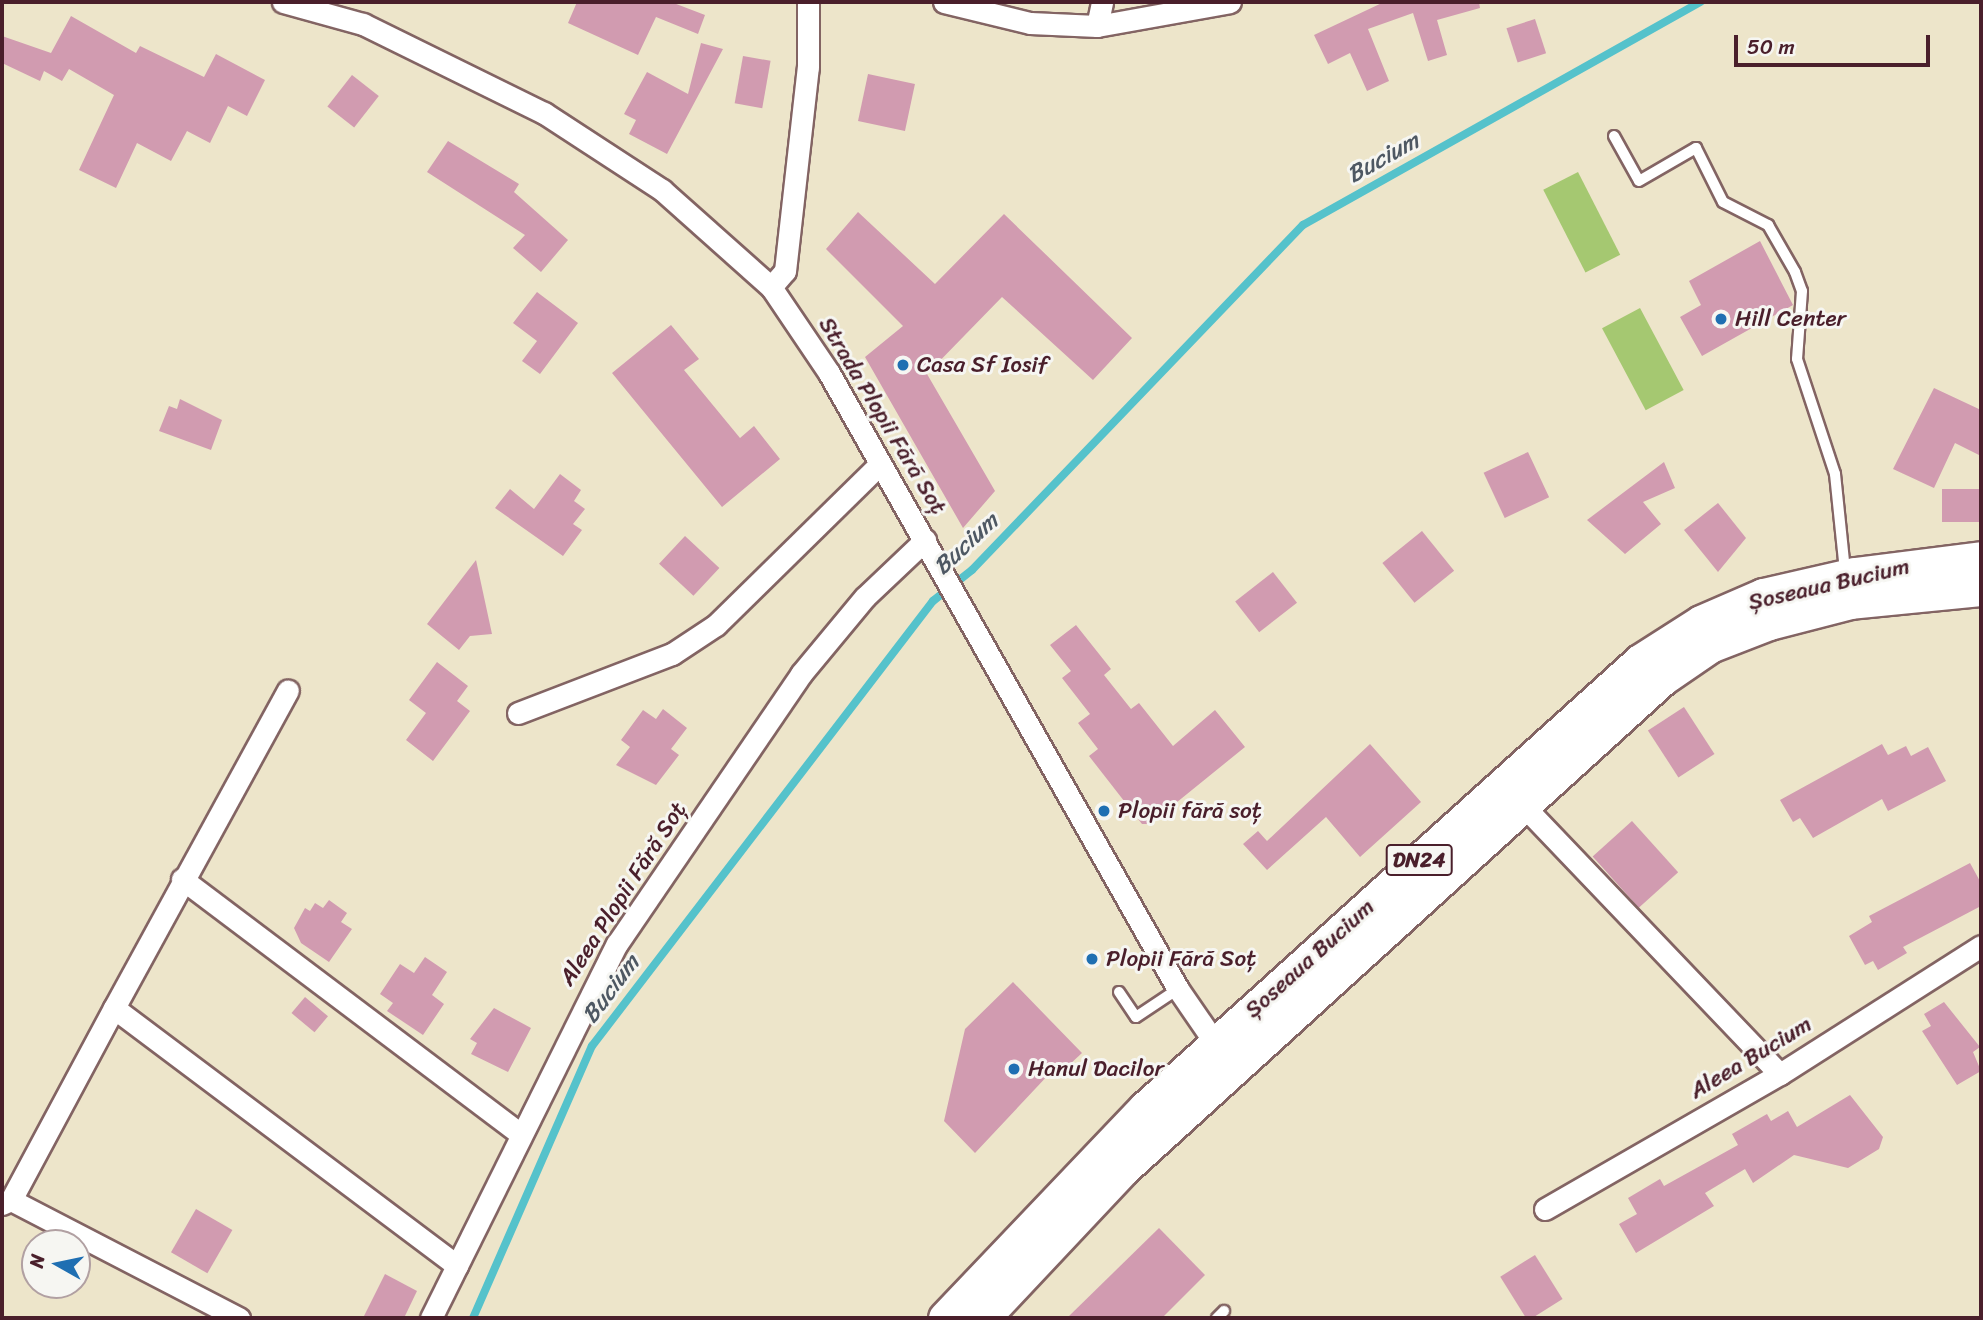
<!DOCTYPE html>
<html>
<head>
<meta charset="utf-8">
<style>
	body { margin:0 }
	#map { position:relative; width:1983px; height:1320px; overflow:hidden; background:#ede5ca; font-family:Sriracha,sans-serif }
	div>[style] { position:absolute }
	.green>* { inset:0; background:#a5c871; transform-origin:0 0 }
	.stream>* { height:8px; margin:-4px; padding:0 4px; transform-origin:4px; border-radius:4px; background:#55c2cb }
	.building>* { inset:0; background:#d19bb0; transform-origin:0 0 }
	.roads { filter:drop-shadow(2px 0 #836463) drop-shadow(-2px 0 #836463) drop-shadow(0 2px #836463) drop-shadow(0 -2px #836463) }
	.service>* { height:10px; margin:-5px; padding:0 5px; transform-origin:5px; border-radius:5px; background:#fff }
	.minor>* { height:21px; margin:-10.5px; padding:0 10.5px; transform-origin:10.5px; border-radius:10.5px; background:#fff }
	.primary>* { height:33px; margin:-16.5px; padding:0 16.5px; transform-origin:16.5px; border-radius:16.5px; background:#fff }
	.dots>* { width:19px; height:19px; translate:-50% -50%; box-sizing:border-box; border:4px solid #f6f6f2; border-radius:50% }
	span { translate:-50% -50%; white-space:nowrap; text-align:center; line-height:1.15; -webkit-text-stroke:6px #f6f6f2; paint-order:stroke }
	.shield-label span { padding:2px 5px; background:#f6f6f2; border:2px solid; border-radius:5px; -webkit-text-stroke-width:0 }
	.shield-label { font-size:21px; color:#4a1f2b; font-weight:700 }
	.poi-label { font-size:23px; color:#4a1f2b }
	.left { translate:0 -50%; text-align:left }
	.street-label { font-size:23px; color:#4a1f2b }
	.water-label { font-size:24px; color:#4e5863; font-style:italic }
	.frame { position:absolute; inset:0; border:4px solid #4a1f2b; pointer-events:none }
	.north { position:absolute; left:21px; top:1229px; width:70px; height:70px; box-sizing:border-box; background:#f6f6f2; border:2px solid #b1a0a2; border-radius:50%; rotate:279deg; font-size:19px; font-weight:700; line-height:28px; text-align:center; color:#4a1f2b }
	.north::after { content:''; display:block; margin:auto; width:24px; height:32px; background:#1f6fb2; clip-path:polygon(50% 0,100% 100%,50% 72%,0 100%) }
	.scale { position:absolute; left:1734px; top:35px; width:196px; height:32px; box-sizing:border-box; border:4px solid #4a1f2b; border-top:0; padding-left:9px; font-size:21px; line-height:24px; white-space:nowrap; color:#4a1f2b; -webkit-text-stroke:5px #f6f6f2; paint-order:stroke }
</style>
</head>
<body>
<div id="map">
	<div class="green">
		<i style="left:1578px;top:172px;width:93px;height:39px;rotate:63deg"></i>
		<i style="left:1640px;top:308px;width:93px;height:43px;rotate:62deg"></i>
	</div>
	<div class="stream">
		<i style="left:473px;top:1318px;width:297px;rotate:-66.4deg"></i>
		<i style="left:592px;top:1046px;width:561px;rotate:-52.54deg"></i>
		<i style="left:933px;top:601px;width:50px;rotate:-38.5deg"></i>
		<i style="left:972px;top:570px;width:478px;rotate:-46.2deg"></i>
		<i style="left:1303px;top:225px;width:456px;rotate:-29.3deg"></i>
	</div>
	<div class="building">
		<i style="clip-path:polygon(577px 2px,671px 2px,705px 15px,698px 34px,656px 17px,638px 55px,568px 23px)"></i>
		<i style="clip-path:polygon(1384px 2px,1479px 2px,1480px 8px,1437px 20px,1447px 55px,1428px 61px,1413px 13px,1368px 29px,1389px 81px,1367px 91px,1350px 53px,1328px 64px,1314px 35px)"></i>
		<i style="clip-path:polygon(71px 16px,136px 53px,140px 46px,204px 77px,216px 54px,265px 80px,247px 116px,228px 106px,210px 143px,187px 131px,171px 161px,137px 143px,116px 188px,79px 170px,114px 95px,69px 69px,62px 81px,44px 71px,40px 81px,2px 63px,2px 36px,51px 53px)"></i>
		<i style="left:1535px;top:19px;width:36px;height:30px;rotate:72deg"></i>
		<i style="clip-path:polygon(701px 43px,723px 49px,667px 154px,629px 134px,636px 120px,624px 114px,647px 72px,688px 94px)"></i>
		<i style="left:743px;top:56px;width:28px;height:48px;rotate:10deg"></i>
		<i style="left:868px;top:74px;width:48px;height:48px;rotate:12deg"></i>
		<i style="left:352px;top:75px;width:34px;height:40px;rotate:38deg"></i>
		<i style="clip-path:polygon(448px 141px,519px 184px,514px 192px,568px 240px,541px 272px,513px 248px,525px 235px,427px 172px)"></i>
		<i style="clip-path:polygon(858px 212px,935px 284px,1004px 214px,1132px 338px,1093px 380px,1002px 297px,927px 374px,995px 491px,963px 528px,865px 357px,903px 326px,826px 249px)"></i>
		<i style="clip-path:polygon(1760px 241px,1793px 305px,1702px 356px,1680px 317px,1701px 305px,1689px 281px)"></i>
		<i style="clip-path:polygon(537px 292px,578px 323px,540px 374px,522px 361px,537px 341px,513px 323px)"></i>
		<i style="clip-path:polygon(671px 325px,699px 359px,684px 370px,740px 438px,754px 426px,780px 459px,722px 507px,612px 373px)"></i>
		<i style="clip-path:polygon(1934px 388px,1981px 410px,1981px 456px,1955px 443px,1934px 488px,1893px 469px)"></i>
		<i style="clip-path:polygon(180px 399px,222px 420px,211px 450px,159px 431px,169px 406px,177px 409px)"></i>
		<i style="left:1528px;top:452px;width:50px;height:49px;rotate:65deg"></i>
		<i style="clip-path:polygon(1664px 462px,1675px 488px,1643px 502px,1661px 524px,1625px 554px,1587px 520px)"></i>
		<i style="clip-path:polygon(560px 474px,581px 490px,574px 501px,585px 509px,573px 524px,582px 530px,563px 556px,495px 508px,510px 489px,534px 509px)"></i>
		<i style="left:1981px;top:489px;width:33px;height:39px;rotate:90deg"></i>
		<i style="clip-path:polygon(1718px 503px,1746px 538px,1718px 572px,1684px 530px)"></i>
		<i style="left:1422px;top:531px;width:51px;height:51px;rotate:51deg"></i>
		<i style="left:685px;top:536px;width:47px;height:38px;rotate:43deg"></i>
		<i style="clip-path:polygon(476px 560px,492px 634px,470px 636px,459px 650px,427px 624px)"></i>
		<i style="left:1273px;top:572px;width:39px;height:48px;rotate:52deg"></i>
		<i style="clip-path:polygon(1076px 625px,1111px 669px,1104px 675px,1131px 709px,1139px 703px,1173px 746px,1215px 710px,1245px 747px,1150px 824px,1142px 824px,1089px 756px,1098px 749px,1078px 723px,1090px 714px,1062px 678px,1071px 671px,1050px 645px)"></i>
		<i style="clip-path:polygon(437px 662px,468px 686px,457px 701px,470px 711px,433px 761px,406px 740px,426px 713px,409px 700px)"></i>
		<i style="left:1684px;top:707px;width:56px;height:43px;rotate:57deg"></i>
		<i style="clip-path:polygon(663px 709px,687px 728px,671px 749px,679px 755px,656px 785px,616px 765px,630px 747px,621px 740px,643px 710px,656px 719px)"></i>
		<i style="clip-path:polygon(1370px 744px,1421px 802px,1360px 857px,1326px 817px,1267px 870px,1243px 844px,1258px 831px,1267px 841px)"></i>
		<i style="clip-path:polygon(1882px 744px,1888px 755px,1906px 746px,1911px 756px,1928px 747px,1946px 781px,1888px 811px,1882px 799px,1813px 838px,1800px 818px,1793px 822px,1780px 800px)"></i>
		<i style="left:1632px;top:821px;width:69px;height:53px;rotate:48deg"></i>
		<i style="clip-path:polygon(1970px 863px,1981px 883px,1981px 906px,1903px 947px,1907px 953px,1878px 970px,1873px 961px,1865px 965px,1849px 936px,1872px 922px,1869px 916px)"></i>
		<i style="clip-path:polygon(329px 900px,347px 913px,341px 922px,352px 929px,329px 962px,301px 943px,294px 928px,305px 908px,310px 911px,315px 903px,323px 908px)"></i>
		<i style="clip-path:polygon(425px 957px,447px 972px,432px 995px,444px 1004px,423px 1035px,387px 1011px,393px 1003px,380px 994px,400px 964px,414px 973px)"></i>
		<i style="clip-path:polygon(1013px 982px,1082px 1053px,1056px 1077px,1051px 1072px,975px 1153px,944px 1121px,965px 1029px)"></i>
		<i style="left:305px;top:997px;width:30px;height:21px;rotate:40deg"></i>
		<i style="clip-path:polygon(1944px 1002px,1980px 1047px,1973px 1052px,1981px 1071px,1957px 1085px,1922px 1031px,1931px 1026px,1924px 1014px)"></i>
		<i style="clip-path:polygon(494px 1008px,531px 1028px,508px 1072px,471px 1054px,477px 1043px,470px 1039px)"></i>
		<i style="clip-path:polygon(1850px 1095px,1883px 1137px,1879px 1149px,1848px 1168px,1794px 1155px,1753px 1183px,1745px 1169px,1705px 1193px,1714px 1206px,1636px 1253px,1619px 1224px,1637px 1214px,1628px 1198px,1660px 1179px,1664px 1186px,1738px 1145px,1732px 1134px,1767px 1114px,1771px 1121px,1788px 1111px,1797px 1127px)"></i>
		<i style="left:196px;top:1209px;width:42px;height:50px;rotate:30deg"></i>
		<i style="clip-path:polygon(1159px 1228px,1205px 1275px,1162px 1318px,1067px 1318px)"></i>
		<i style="left:1535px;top:1255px;width:52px;height:41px;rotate:58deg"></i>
		<i style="clip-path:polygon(385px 1274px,417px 1291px,404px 1318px,363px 1318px)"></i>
	</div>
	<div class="roads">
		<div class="service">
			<i style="left:1614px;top:136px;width:51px;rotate:60.9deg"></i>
			<i style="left:1639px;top:181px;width:66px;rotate:-30.1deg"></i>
			<i style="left:1696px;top:148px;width:60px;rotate:63.4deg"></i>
			<i style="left:1723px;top:202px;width:51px;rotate:27.1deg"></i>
			<i style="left:1768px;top:225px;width:54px;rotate:60.1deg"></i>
			<i style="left:1795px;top:272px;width:20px;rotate:70deg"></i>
			<i style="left:1802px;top:291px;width:68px;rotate:94.2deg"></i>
			<i style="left:1797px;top:359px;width:121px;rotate:71.7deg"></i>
			<i style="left:1835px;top:474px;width:98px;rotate:84.1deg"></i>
			<i style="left:1119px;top:992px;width:30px;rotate:56deg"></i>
			<i style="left:1136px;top:1017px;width:50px;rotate:-33.7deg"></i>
			<i style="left:1217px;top:1318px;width:10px;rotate:-45deg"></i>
		</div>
		<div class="minor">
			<i style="left:283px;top:2px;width:83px;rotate:15.4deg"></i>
			<i style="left:363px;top:24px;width:202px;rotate:26.2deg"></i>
			<i style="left:544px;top:113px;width:141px;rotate:33.1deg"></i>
			<i style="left:662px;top:190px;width:146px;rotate:41.7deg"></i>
			<i style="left:771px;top:287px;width:104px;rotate:56deg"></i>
			<i style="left:829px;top:373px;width:708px;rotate:60.47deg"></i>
			<i style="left:1178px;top:989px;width:78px;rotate:55.5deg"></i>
			<i style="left:944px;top:2px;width:89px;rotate:13.7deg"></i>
			<i style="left:1030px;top:23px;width:67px;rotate:2.6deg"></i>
			<i style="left:1097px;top:26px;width:135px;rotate:-10.2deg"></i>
			<i style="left:1097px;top:26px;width:25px;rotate:-78deg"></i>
			<i style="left:771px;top:287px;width:21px;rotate:-49deg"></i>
			<i style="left:785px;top:271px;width:205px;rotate:-83.6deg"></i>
			<i style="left:808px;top:67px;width:65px;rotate:-90deg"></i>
			<i style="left:518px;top:713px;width:165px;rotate:-21deg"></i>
			<i style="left:672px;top:654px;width:53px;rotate:-33.4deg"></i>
			<i style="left:716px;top:625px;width:230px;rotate:-44.5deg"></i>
			<i style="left:1516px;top:798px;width:382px;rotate:46.3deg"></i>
			<i style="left:182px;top:879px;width:423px;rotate:37deg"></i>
			<i style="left:114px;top:1008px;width:362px;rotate:-61.3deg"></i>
			<i style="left:11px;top:1200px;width:257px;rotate:27.4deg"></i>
			<i style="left:2px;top:1204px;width:10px;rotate:-24deg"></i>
			<i style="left:11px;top:1200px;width:218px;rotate:-61.8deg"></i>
			<i style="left:114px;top:1008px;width:429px;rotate:36.9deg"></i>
			<i style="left:1545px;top:1209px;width:271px;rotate:-29.9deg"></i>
			<i style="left:1780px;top:1074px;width:238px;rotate:-32.5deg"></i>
			<i style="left:431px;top:1318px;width:418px;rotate:-63.6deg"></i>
			<i style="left:617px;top:944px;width:327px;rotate:-55.7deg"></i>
			<i style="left:801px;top:674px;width:100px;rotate:-50.3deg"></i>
			<i style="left:865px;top:597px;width:83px;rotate:-43.5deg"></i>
		</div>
		<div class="primary">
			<i style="left:945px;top:1318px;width:290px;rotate:-46.4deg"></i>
			<i style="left:1145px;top:1108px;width:667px;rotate:-42.08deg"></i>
			<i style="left:1640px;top:661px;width:72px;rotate:-32.6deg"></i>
			<i style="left:1701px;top:622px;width:68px;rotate:-23.5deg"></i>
			<i style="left:1763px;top:595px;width:94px;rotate:-12.9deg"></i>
			<i style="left:1855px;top:574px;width:127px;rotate:-7.2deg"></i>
			<i style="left:983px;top:1318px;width:206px;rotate:-46.8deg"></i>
			<i style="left:1124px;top:1168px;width:727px;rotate:-42.27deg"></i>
			<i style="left:1662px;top:679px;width:58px;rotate:-34.5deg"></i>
			<i style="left:1710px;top:646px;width:63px;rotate:-21.3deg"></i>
			<i style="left:1769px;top:623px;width:84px;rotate:-14.5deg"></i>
			<i style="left:1850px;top:602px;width:132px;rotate:-5.7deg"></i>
		</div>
	</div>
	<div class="dots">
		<i style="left:1721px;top:319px;background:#1f6fb2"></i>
		<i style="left:903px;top:365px;background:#1f6fb2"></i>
		<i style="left:1104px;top:811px;background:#1f6fb2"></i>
		<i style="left:1092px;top:959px;background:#1f6fb2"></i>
		<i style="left:1014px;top:1069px;background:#1f6fb2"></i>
	</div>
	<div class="shield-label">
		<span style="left:1419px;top:860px">DN24</span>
	</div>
	<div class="poi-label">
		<span class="left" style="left:1735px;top:319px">Hill Center</span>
		<span class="left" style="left:917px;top:365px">Casa Sf Iosif</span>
		<span class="left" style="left:1118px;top:811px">Plopii fără soț</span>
		<span class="left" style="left:1106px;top:959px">Plopii Fără Soț</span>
		<span class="left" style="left:1028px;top:1069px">Hanul Dacilor</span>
	</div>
	<div class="street-label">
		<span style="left:882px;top:416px;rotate:59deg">Strada Plopii Fără Soț</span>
		<span style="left:1829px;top:585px;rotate:-13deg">Șoseaua Bucium</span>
		<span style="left:623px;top:894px;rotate:-57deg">Aleea Plopii Fără Soț</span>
		<span style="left:1310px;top:959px;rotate:-42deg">Șoseaua Bucium</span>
		<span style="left:1751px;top:1058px;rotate:-31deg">Aleea Bucium</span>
	</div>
	<div class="water-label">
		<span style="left:1383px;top:158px;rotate:-29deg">Bucium</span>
		<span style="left:966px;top:544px;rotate:-43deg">Bucium</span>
		<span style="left:611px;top:989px;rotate:-53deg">Bucium</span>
	</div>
	<div class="frame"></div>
	<div class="north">N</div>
	<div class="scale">50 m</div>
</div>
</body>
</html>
